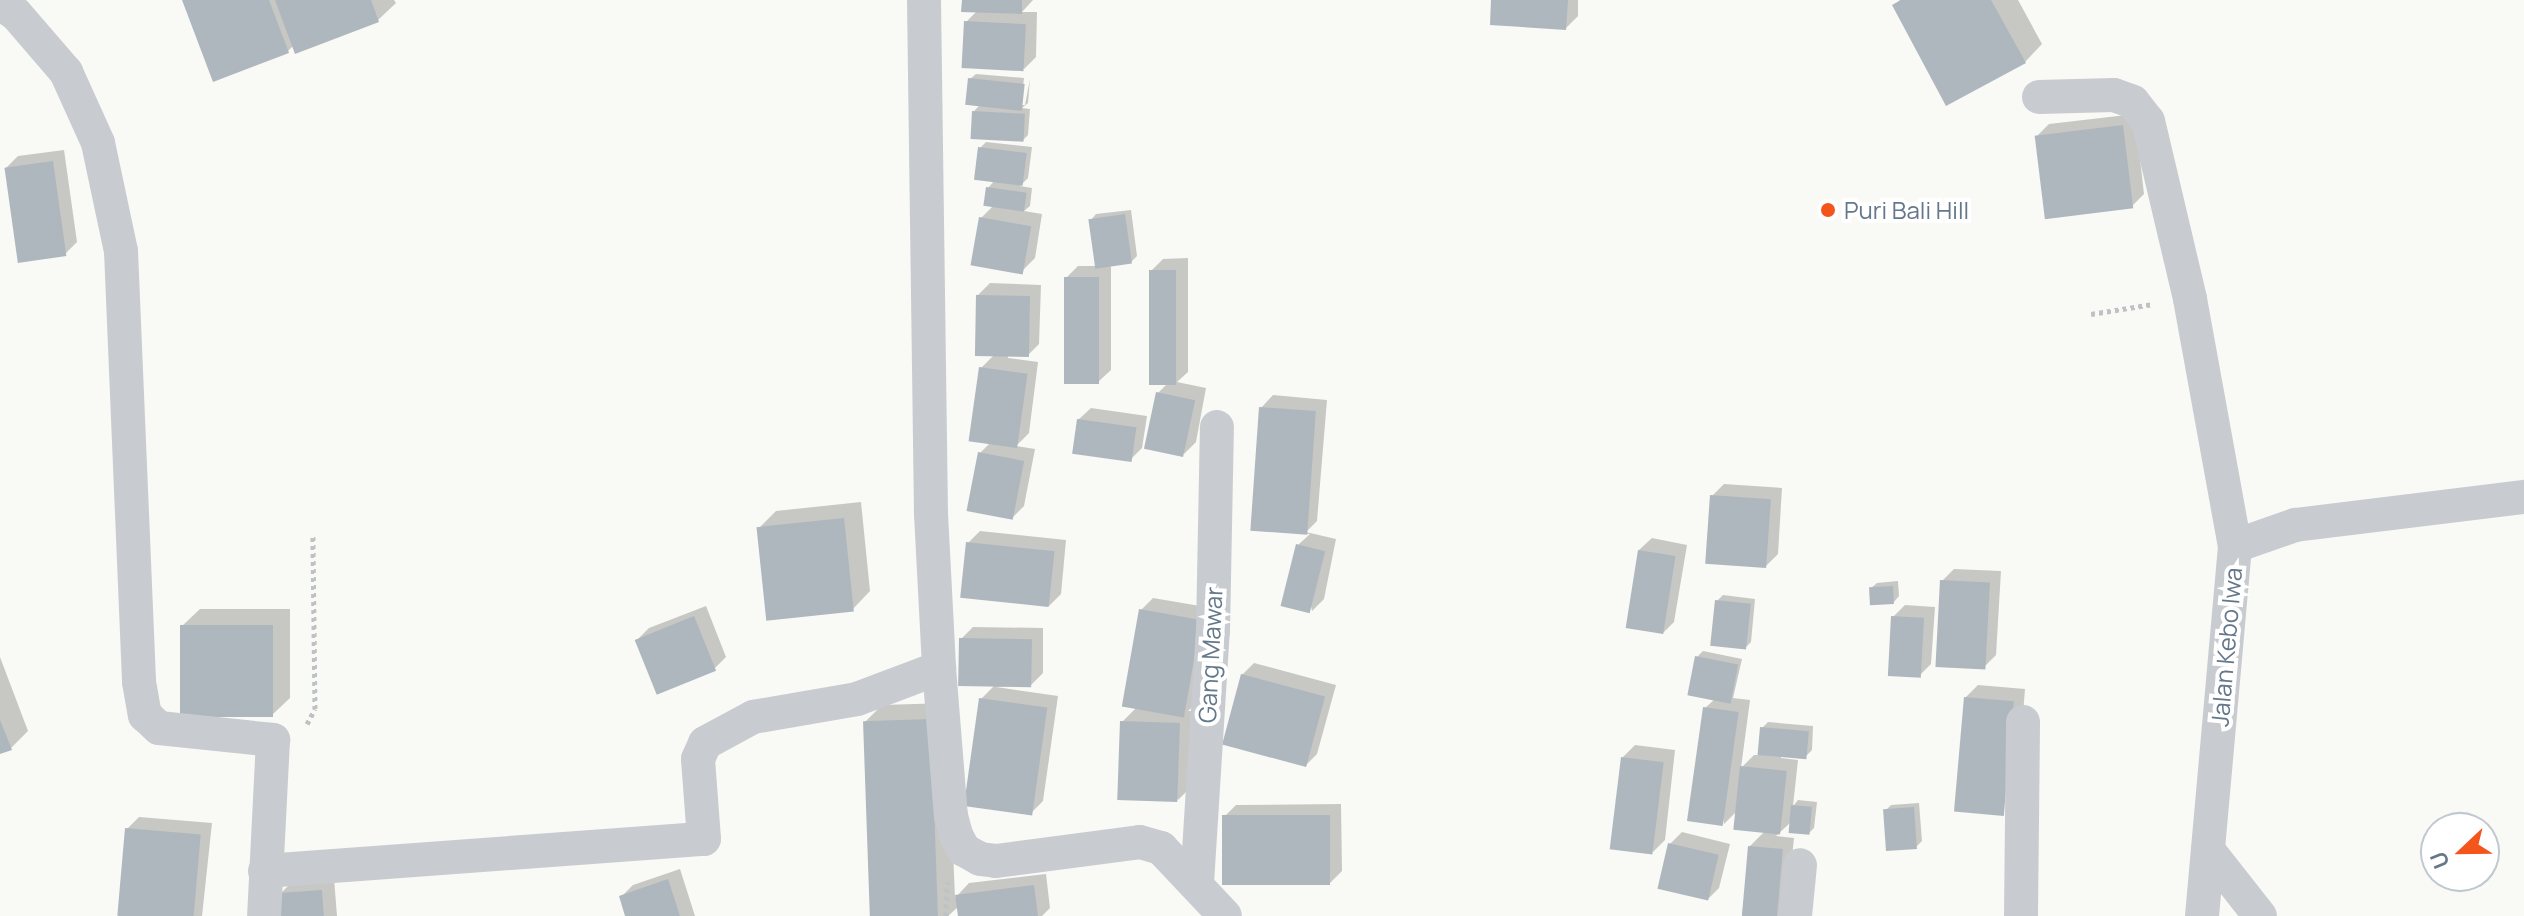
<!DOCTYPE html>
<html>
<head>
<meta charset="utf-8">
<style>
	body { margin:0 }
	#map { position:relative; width:2524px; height:916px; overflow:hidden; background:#f9f9f6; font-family:Manrope,sans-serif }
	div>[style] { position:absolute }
	.shadow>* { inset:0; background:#0003 }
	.building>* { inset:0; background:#aeb7be; transform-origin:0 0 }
	.path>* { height:5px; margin-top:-2.5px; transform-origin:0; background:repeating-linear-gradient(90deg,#bfc2c4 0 4px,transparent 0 8px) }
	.minor>* { height:34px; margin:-17px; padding:0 17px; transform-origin:17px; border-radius:17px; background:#c8ccd0 }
	.dots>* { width:22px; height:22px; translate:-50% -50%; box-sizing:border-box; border:4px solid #fff; border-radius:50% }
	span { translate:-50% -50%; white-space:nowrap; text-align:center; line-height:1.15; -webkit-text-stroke:8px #fff; paint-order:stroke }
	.poi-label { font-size:24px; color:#65788a }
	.left { translate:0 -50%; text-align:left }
	.street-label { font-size:24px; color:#65788a }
	.north { position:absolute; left:2420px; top:812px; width:80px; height:80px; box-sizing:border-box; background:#fff; border:2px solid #c1c9d0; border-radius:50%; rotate:248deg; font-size:22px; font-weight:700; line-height:32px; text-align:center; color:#65788a }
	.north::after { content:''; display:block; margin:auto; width:28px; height:36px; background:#f4551b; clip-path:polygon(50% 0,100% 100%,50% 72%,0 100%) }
</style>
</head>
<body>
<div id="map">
	<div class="shadow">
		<i style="clip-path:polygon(184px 0,394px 0,396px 3px,378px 20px,294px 45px,288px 51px)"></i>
		<i style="clip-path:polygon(964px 0,1033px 0,1022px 12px,1037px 12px,1036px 57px,1024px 69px,966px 22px,978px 10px)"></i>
		<i style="clip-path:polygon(1493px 0,1578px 0,1578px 16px,1566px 28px)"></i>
		<i style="clip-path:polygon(1900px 0,2018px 0,2042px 44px,2025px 62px,1894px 5px)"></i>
		<i style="clip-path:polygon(976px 74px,1024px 78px,1021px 105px,1025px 105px,1030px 79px,1028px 103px,1022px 108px,1030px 109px,1028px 135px,1022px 141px,974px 111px,981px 104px,970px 79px)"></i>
		<i style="clip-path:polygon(2135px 114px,2144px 194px,2132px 206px,2037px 136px,2049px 124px)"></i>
		<i style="clip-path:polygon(986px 142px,1032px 147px,1028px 178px,1020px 186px,1032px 188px,1030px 206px,1024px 211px,1042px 214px,1035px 258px,1023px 270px,981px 218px,993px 206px,988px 188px,995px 180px,980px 148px)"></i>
		<i style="clip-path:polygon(64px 150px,77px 242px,65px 254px,6px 168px,18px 156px)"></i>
		<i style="clip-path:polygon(1131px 210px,1137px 256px,1131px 262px,1111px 264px,1111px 370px,1098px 382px,1066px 278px,1078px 266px,1097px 266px,1091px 220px,1096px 214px)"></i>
		<i style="clip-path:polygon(1188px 258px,1188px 372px,1177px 382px,1206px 388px,1196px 442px,1184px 454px,1158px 393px,1167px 384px,1151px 271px,1163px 259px)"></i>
		<i style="clip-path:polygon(990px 283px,1041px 285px,1039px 344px,1027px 356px,1008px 355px,1008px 358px,1038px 362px,1029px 433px,1016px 446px,1035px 449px,1024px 506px,1012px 518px,980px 453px,991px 442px,981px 368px,994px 355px,978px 295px)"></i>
		<i style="clip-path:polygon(1273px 395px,1327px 400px,1317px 521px,1306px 532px,1336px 539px,1324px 599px,1312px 611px,1298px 545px,1310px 534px,1251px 529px,1261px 408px)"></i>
		<i style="clip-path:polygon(1091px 408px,1147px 416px,1142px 448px,1130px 460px,1078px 420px)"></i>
		<i style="clip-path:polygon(1724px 484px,1782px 488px,1778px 554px,1766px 566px,1712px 496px)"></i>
		<i style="clip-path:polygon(861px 502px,870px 591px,853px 609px,759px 528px,776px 511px)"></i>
		<i style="clip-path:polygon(980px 531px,1066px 540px,1061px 594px,1049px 606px,968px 543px)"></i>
		<i style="clip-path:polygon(1652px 538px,1687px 545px,1674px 622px,1662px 634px,1639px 550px)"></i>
		<i style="clip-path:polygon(1954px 569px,2001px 571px,1996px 655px,1984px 667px,1942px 581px)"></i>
		<i style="clip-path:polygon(1898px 581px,1899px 596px,1894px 602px,1871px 588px,1877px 583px)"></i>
		<i style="clip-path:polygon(1723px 595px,1755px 599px,1751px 642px,1745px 648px,1717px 601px)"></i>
		<i style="clip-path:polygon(1153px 598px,1212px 608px,1197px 702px,1188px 711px,1191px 711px,1190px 788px,1178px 800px,1122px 722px,1137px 707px,1141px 610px)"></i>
		<i style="clip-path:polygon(1905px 605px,1935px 607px,1931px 664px,1919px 676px,1893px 617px)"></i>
		<i style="clip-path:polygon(706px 606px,726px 657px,714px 669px,637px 640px,649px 628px)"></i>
		<i style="clip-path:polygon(200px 609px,290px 609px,290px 698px,272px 715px,182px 626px)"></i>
		<i style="clip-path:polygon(973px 627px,1043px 628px,1043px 673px,1031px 685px,996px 687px,1058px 696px,1043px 801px,1031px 813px,981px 699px,996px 684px,961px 639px)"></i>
		<i style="clip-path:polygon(1703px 651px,1742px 659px,1733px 698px,1750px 700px,1741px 768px,1754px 755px,1760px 755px,1762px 728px,1768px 722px,1813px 726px,1812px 750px,1806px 756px,1781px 754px,1781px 758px,1798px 760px,1793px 806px,1798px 800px,1817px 802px,1814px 828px,1808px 834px,1791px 822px,1776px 836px,1794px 838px,1786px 916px,1742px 916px,1750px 846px,1764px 832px,1738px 810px,1724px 824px,1705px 708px,1716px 698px,1697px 657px)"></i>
		<i style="clip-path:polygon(0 657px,28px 731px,11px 748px,0 752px)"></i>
		<i style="clip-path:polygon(1254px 663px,1336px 685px,1317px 754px,1305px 766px,1242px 675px)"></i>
		<i style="clip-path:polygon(1978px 685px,2025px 689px,2016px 802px,1966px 697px)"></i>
		<i style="clip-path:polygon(947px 703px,955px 898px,969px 883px,1046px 874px,1050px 908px,1042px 916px,960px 916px,959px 906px,948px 916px,873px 916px,865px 722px,882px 705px)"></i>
		<i style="clip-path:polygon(1635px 745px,1675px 750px,1665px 840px,1653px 852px,1623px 757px)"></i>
		<i style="clip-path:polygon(1919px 803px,1922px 841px,1916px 847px,1885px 811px,1891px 805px)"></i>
		<i style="clip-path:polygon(1341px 804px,1342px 871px,1330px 883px,1224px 817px,1236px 805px)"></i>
		<i style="clip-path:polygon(139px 817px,212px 823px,202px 916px,119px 916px,127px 829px)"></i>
		<i style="clip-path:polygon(1682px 832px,1730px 844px,1719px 888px,1707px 900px,1670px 844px)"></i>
		<i style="clip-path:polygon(680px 869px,695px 916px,627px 916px,621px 897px,633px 885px)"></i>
		<i style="clip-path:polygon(334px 878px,337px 916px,283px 916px,281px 893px,293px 881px)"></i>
	</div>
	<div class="building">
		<i style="clip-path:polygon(182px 0,269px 0,289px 53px,213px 82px)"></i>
		<i style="clip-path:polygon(275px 0,371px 0,379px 22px,295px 54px)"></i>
		<i style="clip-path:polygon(962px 0,1022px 0,1022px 14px,961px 12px)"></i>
		<i style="clip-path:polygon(1491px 0,1568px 0,1566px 30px,1490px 25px)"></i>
		<i style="clip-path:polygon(1901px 0,1991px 0,2026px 63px,1946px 106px,1892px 5px)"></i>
		<i style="left:964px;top:21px;width:62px;height:47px;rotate:3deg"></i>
		<i style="left:968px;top:78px;width:57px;height:27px;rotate:6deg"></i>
		<i style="left:972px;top:111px;width:53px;height:28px;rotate:3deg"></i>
		<i style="left:2123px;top:125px;width:84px;height:89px;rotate:83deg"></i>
		<i style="left:978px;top:147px;width:49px;height:33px;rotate:7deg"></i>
		<i style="left:53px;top:161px;width:96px;height:49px;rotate:82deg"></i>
		<i style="left:986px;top:187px;width:41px;height:19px;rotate:8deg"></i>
		<i style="left:1125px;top:214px;width:50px;height:37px;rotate:82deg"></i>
		<i style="left:979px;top:217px;width:53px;height:49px;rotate:10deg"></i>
		<i style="left:1149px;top:270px;width:27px;height:115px"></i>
		<i style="left:1064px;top:277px;width:35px;height:107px"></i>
		<i style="left:976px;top:295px;width:54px;height:61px;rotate:1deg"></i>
		<i style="left:979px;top:367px;width:49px;height:75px;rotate:8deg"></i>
		<i style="left:1156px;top:392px;width:40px;height:58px;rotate:12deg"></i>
		<i style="left:1259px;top:407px;width:57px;height:124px;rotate:4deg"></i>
		<i style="left:1077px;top:419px;width:60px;height:35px;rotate:8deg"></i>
		<i style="left:978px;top:452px;width:47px;height:60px;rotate:11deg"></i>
		<i style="left:1710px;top:495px;width:61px;height:69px;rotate:4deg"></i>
		<i style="left:844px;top:518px;width:94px;height:88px;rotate:84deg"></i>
		<i style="left:966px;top:542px;width:89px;height:56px;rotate:6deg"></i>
		<i style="left:1296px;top:544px;width:30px;height:64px;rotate:14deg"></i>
		<i style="left:1638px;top:550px;width:38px;height:79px;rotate:9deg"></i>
		<i style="left:1940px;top:580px;width:50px;height:87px;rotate:3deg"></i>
		<i style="left:1893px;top:586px;width:18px;height:24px;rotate:87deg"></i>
		<i style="left:1715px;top:600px;width:36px;height:46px;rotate:6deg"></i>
		<i style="left:1139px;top:609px;width:63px;height:99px;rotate:10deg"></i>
		<i style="left:694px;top:616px;width:59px;height:64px;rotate:68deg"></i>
		<i style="left:1891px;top:616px;width:33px;height:60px;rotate:3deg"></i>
		<i style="left:180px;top:625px;width:93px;height:92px"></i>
		<i style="left:959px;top:638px;width:73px;height:48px;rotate:1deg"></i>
		<i style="left:1695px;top:656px;width:44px;height:40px;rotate:11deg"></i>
		<i style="left:1241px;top:674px;width:87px;height:73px;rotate:15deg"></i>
		<i style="left:1964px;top:697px;width:50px;height:115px;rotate:5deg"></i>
		<i style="left:979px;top:698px;width:69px;height:109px;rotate:8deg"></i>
		<i style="left:1703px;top:707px;width:36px;height:115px;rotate:8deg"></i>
		<i style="left:931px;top:719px;width:197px;height:68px;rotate:88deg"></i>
		<i style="clip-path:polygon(0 720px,12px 750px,0 754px)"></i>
		<i style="left:1120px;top:721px;width:60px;height:79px;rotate:2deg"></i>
		<i style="left:1760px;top:727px;width:49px;height:28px;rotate:5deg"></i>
		<i style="left:1621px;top:757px;width:43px;height:93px;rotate:7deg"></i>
		<i style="left:1740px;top:766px;width:47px;height:64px;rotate:6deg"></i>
		<i style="left:1791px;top:805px;width:21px;height:28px;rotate:5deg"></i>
		<i style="left:1914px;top:807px;width:42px;height:31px;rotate:86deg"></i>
		<i style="left:1330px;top:815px;width:70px;height:108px;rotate:90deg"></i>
		<i style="left:125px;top:828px;width:76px;height:88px;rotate:5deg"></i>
		<i style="left:1668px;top:843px;width:52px;height:47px;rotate:13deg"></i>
		<i style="left:1748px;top:846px;width:35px;height:70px;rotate:5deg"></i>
		<i style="clip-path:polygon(668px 879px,680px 916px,625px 916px,619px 896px)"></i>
		<i style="clip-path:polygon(1034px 885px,1038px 916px,958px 916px,955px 895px)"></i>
		<i style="left:322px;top:890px;width:26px;height:43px;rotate:86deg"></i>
	</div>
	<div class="path">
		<i style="left:2091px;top:314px;width:63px;rotate:-9.2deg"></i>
		<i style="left:307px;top:724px;width:17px;rotate:-62deg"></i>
		<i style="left:315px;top:709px;width:175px;rotate:-90.7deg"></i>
		<i style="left:946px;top:916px;width:34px;rotate:-88deg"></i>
	</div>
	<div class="minor">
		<i style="left:924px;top:0;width:514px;rotate:89.22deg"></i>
		<i style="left:931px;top:514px;width:154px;rotate:87deg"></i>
		<i style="left:939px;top:668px;width:148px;rotate:85.4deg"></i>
		<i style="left:951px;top:816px;width:20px;rotate:75deg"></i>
		<i style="left:956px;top:835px;width:17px;rotate:62deg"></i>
		<i style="left:964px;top:850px;width:18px;rotate:29deg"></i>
		<i style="left:980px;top:859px;width:16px;rotate:7deg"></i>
		<i style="left:996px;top:861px;width:145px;rotate:-7.5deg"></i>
		<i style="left:1140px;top:842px;width:22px;rotate:16deg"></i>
		<i style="left:1161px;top:848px;width:93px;rotate:46.7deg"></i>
		<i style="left:0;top:3px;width:19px;rotate:35deg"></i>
		<i style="left:16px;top:14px;width:77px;rotate:49.2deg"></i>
		<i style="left:66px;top:72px;width:78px;rotate:65.7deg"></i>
		<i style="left:98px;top:143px;width:110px;rotate:78deg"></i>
		<i style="left:121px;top:251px;width:431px;rotate:87.6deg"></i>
		<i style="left:139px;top:682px;width:34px;rotate:80deg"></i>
		<i style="left:145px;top:715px;width:19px;rotate:43deg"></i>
		<i style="left:159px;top:728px;width:115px;rotate:6deg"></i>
		<i style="left:273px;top:740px;width:176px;rotate:92.9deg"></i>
		<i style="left:2039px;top:97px;width:75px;rotate:-1.5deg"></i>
		<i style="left:2114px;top:95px;width:20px;rotate:20deg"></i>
		<i style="left:2133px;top:102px;width:24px;rotate:52deg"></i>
		<i style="left:2148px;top:121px;width:183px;rotate:76.7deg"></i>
		<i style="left:2190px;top:299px;width:251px;rotate:79.7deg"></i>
		<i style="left:2208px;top:850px;width:84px;rotate:51.8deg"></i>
		<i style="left:265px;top:871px;width:440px;rotate:-4.2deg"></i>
		<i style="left:704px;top:839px;width:80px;rotate:-94.3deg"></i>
		<i style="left:698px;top:759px;width:17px;rotate:-66deg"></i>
		<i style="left:705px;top:743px;width:55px;rotate:-28.4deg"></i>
		<i style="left:753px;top:717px;width:106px;rotate:-9.8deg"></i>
		<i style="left:857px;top:699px;width:88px;rotate:-20.7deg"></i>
		<i style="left:1197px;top:883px;width:253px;rotate:-86.4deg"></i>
		<i style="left:1213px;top:631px;width:204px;rotate:-88.9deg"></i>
		<i style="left:1795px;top:916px;width:51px;rotate:-84.4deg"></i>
		<i style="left:2021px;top:916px;width:194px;rotate:-89.4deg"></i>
		<i style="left:2202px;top:916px;width:371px;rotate:-84.9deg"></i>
		<i style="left:2235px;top:546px;width:64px;rotate:-19.3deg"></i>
		<i style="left:2295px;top:525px;width:231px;rotate:-7deg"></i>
	</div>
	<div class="dots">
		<i style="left:1828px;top:210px;background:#f4551b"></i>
	</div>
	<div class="poi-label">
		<span class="left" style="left:1844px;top:210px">Puri Bali Hill</span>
	</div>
	<div class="street-label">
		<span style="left:2226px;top:647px;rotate:-85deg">Jalan Kebo Iwa</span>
		<span style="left:1210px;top:655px;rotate:-87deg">Gang Mawar</span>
	</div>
	<div class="north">U</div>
</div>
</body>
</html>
